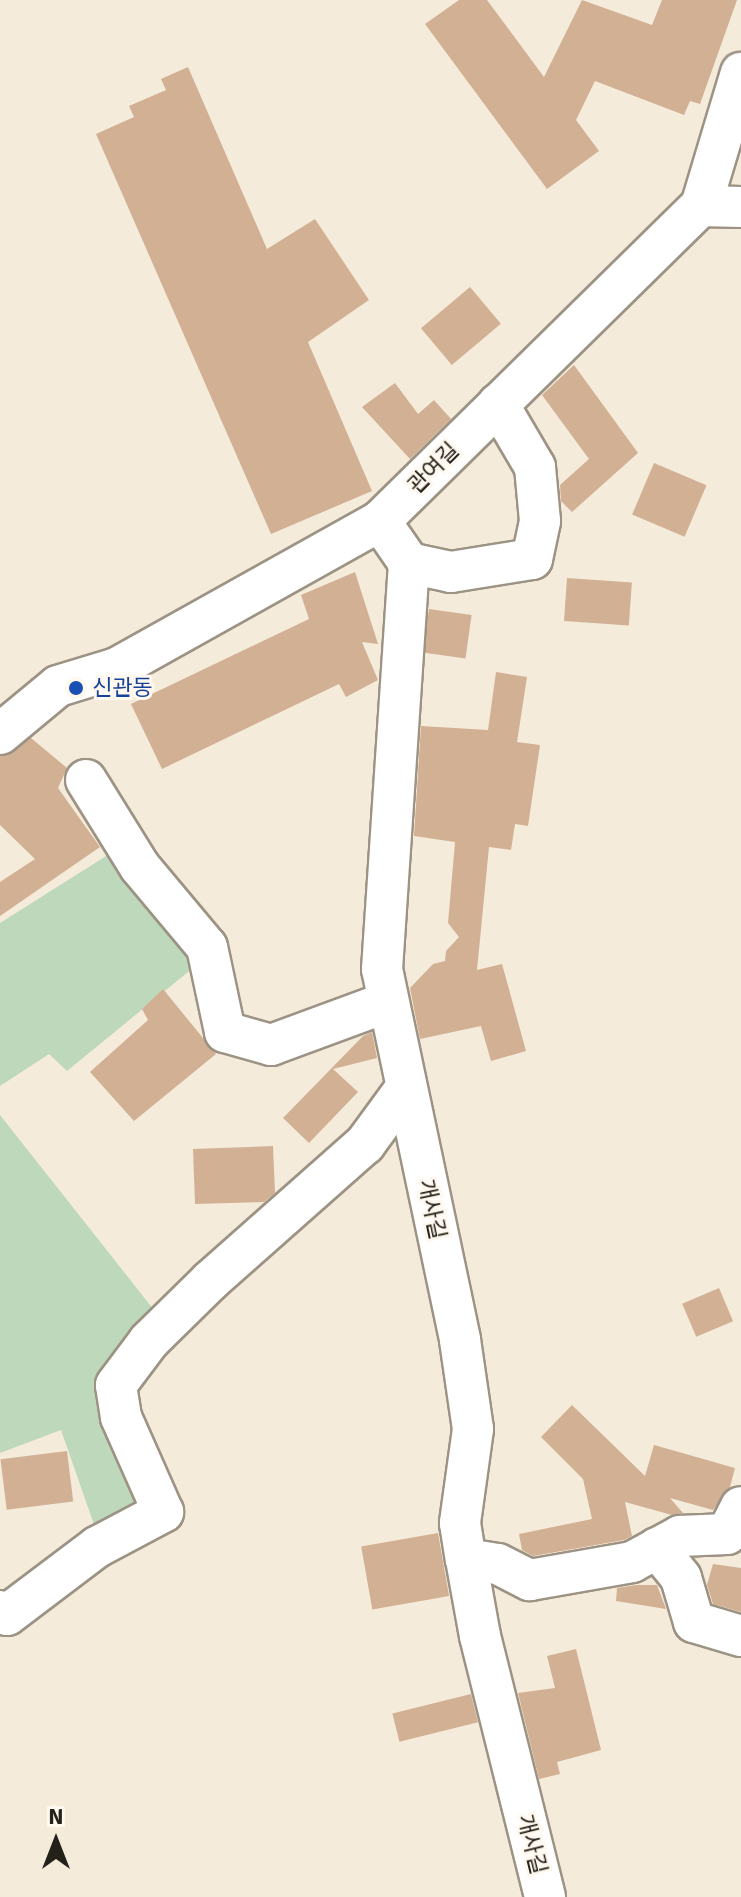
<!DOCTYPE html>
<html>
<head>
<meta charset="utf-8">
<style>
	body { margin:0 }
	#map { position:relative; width:741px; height:1897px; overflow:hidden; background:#f5ebda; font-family:Signika,"Noto Sans KR",sans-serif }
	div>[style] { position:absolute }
	.green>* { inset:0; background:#bed8bc }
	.building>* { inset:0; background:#d2b094; transform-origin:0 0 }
	.roads { filter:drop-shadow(2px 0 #9c9384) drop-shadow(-2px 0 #9c9384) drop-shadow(0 2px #9c9384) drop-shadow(0 -2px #9c9384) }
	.minor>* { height:40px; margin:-20px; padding:0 20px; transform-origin:20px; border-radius:20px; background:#fff }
	.dots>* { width:22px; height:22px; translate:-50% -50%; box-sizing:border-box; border:4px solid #fff8ef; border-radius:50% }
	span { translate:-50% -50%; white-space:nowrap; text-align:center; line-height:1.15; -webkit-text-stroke:6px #fff8ef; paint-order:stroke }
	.street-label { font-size:22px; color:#24201a }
	.transit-label { font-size:22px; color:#164399 }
	.left { translate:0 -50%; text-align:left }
	.north { position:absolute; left:16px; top:1801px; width:80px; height:80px; -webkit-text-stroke:6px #fff8ef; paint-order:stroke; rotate:0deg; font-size:22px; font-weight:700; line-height:32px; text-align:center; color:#24201a }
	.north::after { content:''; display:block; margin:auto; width:28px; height:36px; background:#24201a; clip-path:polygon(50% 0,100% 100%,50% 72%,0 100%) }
</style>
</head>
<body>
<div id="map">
	<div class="green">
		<i style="clip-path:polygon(114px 851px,199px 963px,67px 1071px,49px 1054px,0 1086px,0 923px)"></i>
		<i style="clip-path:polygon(0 1115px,154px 1310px,95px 1391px,148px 1505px,97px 1533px,61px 1430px,0 1453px)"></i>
	</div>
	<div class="building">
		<i style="clip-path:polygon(459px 0,487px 0,544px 77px,582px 0,652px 25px,662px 0,737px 0,700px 104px,690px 101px,684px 115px,595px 81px,576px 120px,599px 151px,547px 189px,425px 24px)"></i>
		<i style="clip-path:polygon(188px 67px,267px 249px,315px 219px,369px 300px,308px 342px,372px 491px,271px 534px,96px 134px,134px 117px,129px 106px,166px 90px,161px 79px)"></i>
		<i style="left:470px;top:287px;width:48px;height:64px;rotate:50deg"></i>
		<i style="clip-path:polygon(574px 365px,638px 453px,572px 512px,561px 501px,560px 485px,589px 459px,542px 395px)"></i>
		<i style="clip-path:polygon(395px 383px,418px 414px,434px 400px,451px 419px,410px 459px,362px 407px)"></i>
		<i style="left:654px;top:463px;width:57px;height:56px;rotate:23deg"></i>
		<i style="clip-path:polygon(355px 572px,378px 644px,362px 642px,378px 680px,346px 697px,339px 684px,162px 769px,131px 704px,309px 619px,301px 595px)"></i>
		<i style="left:567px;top:578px;width:65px;height:43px;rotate:4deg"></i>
		<i style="left:429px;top:609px;width:43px;height:44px;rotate:8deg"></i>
		<i style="clip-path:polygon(496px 672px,527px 677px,517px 742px,540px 745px,528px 826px,515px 824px,511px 850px,489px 847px,477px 970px,502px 964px,526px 1051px,491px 1061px,481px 1026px,420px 1039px,410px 988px,433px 964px,445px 961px,446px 951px,459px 937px,448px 923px,455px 842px,414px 836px,421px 726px,488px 730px)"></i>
		<i style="clip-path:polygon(31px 738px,67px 768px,58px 788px,100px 847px,0 916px,0 882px,35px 859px,0 825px,0 756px)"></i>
		<i style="clip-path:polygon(163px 989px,216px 1054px,134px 1121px,90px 1072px,148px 1020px,142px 1009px)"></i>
		<i style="clip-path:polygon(372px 1032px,377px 1058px,333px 1069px,358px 1092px,309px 1143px,283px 1118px,363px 1036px)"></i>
		<i style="clip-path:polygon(273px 1146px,275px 1193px,264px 1202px,195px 1204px,193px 1149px)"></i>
		<i style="left:719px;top:1288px;width:36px;height:40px;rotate:67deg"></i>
		<i style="clip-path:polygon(572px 1405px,645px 1476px,654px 1445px,735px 1468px,730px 1487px,713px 1510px,670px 1498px,683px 1513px,672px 1515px,625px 1502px,632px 1536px,624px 1540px,533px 1556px,522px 1550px,519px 1534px,592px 1519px,583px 1479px,541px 1437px)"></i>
		<i style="left:67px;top:1451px;width:51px;height:67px;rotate:83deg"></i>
		<i style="left:438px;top:1533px;width:64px;height:78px;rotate:80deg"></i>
		<i style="clip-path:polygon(713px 1564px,741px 1568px,741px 1612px,713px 1604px,707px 1585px)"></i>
		<i style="clip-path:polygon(636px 1585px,657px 1585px,666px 1609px,616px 1601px,617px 1588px)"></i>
		<i style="clip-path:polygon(576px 1649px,601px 1750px,557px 1762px,560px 1774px,539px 1779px,518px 1693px,555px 1688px,547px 1656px)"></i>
		<i style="left:471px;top:1694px;width:29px;height:81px;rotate:76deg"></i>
	</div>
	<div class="roads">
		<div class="minor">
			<i style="left:701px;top:206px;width:40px;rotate:1.4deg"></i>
			<i style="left:380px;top:521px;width:51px;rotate:55.4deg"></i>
			<i style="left:409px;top:563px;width:407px;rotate:93.8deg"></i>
			<i style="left:382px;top:969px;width:379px;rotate:78.1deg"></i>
			<i style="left:460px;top:1340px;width:90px;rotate:81.7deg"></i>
			<i style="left:473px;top:1429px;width:95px;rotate:97.9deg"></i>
			<i style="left:460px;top:1523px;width:36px;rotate:81deg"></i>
			<i style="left:466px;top:1559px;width:78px;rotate:79.7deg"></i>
			<i style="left:480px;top:1636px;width:269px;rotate:76deg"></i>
			<i style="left:409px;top:563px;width:43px;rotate:12.1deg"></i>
			<i style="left:451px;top:572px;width:82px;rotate:-9.1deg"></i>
			<i style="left:532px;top:559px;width:39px;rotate:-78deg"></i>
			<i style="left:540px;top:521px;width:54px;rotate:-95.3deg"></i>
			<i style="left:535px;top:467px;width:73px;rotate:-120.4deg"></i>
			<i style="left:0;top:734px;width:75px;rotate:-39.6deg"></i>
			<i style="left:58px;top:686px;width:62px;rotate:-17deg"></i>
			<i style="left:117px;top:668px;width:301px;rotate:-29.2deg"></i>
			<i style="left:380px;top:521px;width:450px;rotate:-44.5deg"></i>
			<i style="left:701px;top:206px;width:139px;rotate:-73.3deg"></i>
			<i style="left:86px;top:780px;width:102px;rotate:58.2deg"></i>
			<i style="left:140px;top:867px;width:104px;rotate:50.1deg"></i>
			<i style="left:207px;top:947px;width:87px;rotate:78deg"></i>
			<i style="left:225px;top:1032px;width:48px;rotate:15.8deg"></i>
			<i style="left:271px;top:1045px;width:125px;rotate:-20.2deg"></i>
			<i style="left:657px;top:1548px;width:38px;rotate:51deg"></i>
			<i style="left:681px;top:1578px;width:46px;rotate:73.5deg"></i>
			<i style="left:694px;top:1622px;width:49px;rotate:16.6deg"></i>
			<i style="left:466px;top:1559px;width:32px;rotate:9deg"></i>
			<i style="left:498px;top:1564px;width:36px;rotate:27deg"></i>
			<i style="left:530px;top:1580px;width:104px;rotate:-10deg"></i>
			<i style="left:632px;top:1562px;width:55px;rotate:-28.4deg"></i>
			<i style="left:680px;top:1536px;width:47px;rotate:-2.4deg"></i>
			<i style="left:727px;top:1534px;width:30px;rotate:-63deg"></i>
			<i style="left:0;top:1611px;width:8px;rotate:30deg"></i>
			<i style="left:7px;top:1615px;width:113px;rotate:-37.1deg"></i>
			<i style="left:97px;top:1547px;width:75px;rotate:-27.9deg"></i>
			<i style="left:163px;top:1512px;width:104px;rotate:-113.9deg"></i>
			<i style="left:121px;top:1417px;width:32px;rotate:-99deg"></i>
			<i style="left:116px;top:1385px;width:55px;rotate:-53.1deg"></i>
			<i style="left:149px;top:1341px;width:86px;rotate:-44.5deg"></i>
			<i style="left:210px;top:1281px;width:207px;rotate:-41.5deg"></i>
			<i style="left:365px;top:1144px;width:69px;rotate:-53.8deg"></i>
		</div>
	</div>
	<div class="dots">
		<i style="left:76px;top:688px;background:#1a4fb4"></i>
	</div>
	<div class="street-label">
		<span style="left:433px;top:468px;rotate:-45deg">관여길</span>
		<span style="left:432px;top:1209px;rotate:78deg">개사길</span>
		<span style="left:532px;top:1844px;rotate:76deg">개사길</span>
	</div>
	<div class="transit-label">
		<span class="left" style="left:92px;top:688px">신관동</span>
	</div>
	<div class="north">N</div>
</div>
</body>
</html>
